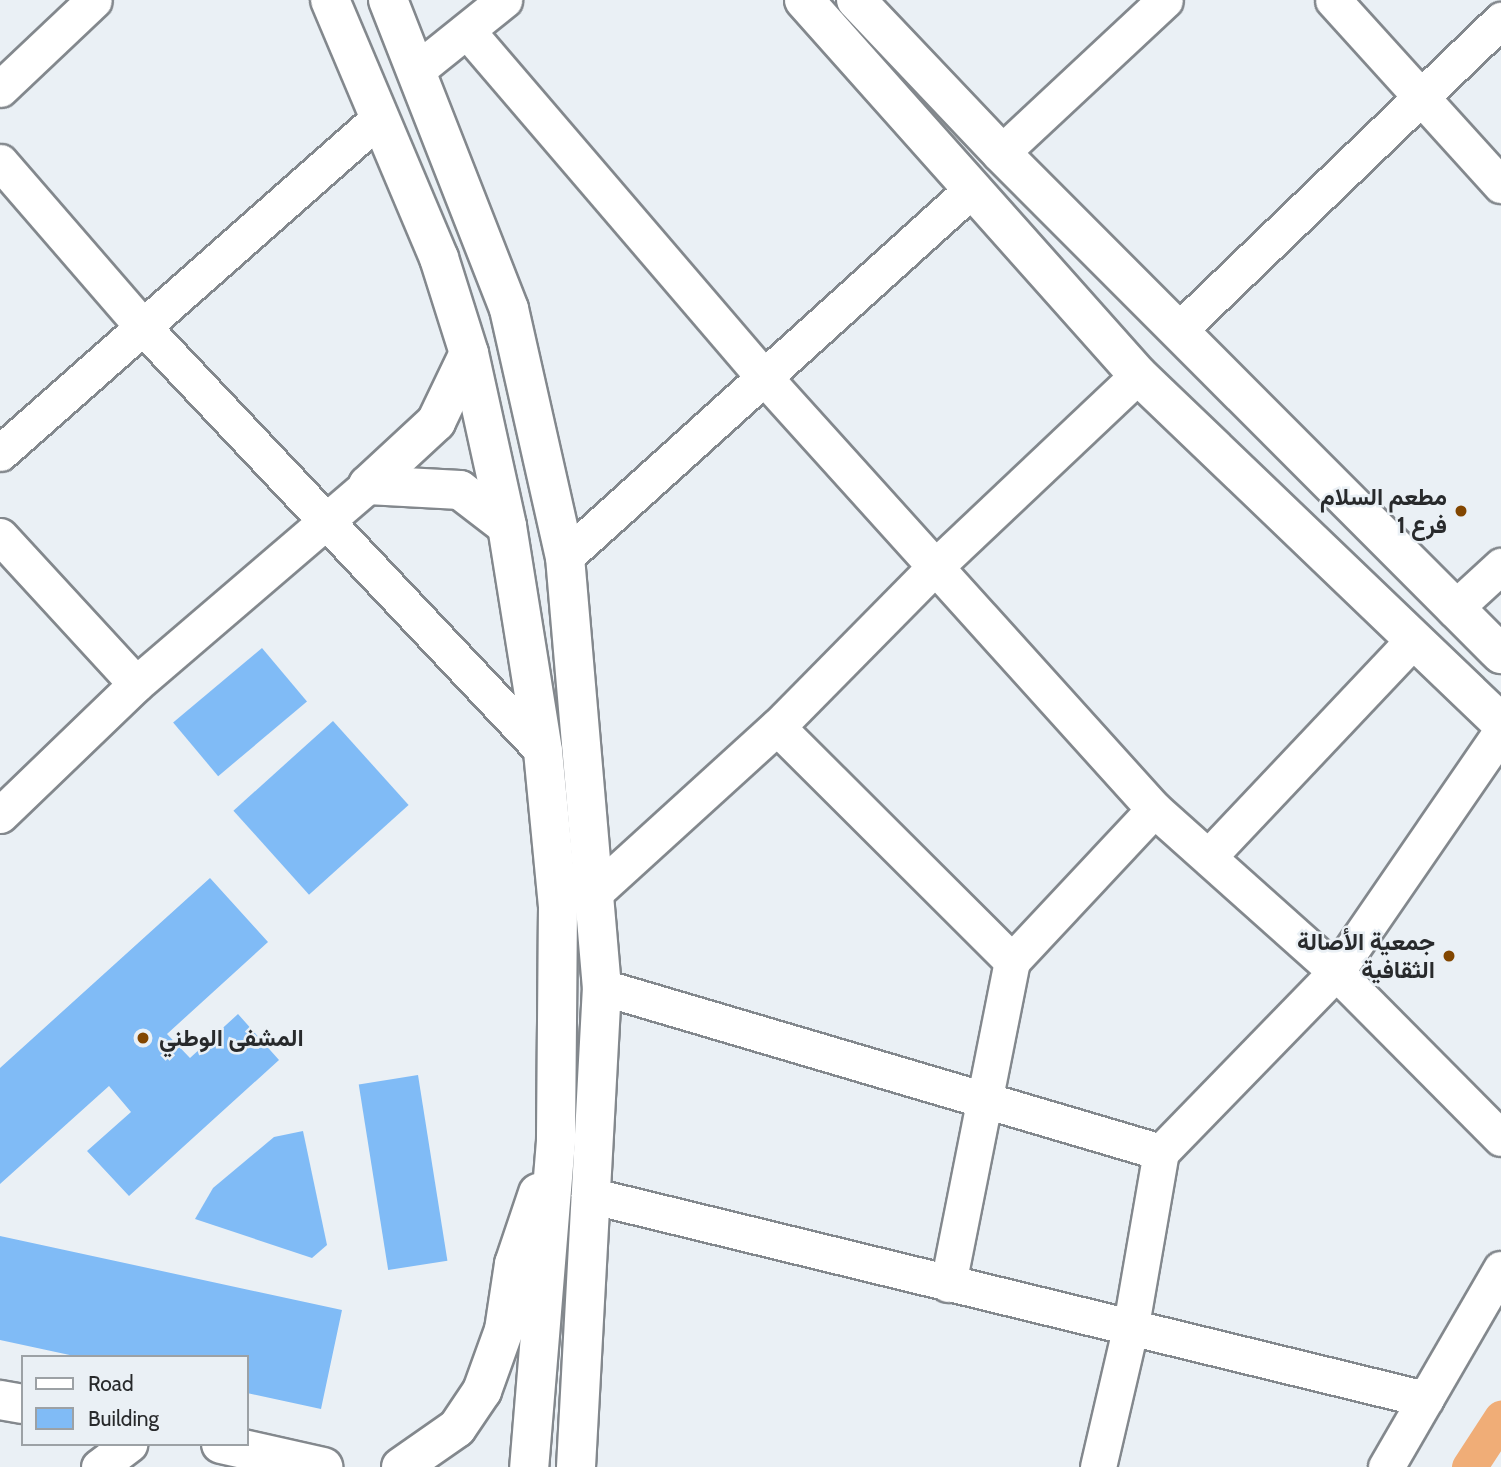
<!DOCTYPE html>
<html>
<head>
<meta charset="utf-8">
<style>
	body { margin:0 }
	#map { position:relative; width:1501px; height:1467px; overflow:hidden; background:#eaf0f5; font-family:Cabin,Vazirmatn,sans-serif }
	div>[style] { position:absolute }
	.canal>* { height:35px; margin:-17.5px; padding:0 17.5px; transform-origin:17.5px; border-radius:17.5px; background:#f0ad77 }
	.building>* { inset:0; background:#80bbf6; transform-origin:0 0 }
	.roads { filter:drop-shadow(2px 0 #83888d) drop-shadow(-2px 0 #83888d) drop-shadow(0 2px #83888d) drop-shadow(0 -2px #83888d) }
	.minor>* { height:35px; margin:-17.5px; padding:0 17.5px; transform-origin:17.5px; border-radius:17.5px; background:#fff }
	.secondary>* { height:38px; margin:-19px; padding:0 19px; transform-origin:19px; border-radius:19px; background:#fff }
	.primary>* { height:38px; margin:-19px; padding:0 19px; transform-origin:19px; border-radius:19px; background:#fff }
	.dots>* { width:19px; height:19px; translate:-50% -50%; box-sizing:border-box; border:4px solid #eaf0f5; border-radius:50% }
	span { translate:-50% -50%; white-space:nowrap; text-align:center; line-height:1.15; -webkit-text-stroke:5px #eaf0f5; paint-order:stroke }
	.poi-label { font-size:24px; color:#282a2c; font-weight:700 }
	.right { translate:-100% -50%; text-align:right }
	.left { translate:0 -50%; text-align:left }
	.legend { position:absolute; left:21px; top:1355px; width:228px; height:91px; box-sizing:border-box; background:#eaf0f5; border:2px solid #9ca1a5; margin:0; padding:9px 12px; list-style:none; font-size:21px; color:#282a2c }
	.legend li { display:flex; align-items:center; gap:14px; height:35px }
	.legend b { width:35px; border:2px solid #9ca1a5 }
</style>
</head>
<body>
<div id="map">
	<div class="canal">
		<i style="left:1469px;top:1467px;width:59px;rotate:-56.9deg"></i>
	</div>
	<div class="building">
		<i style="left:262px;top:648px;width:70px;height:116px;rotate:50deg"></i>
		<i style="left:333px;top:721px;width:113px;height:134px;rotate:48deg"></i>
		<i style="clip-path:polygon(210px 878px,268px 942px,167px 1034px,190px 1058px,238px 1014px,279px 1060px,129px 1196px,87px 1151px,131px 1112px,109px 1086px,0 1184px,0 1068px)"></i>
		<i style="left:418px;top:1075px;width:188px;height:60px;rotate:81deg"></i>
		<i style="clip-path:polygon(303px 1131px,327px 1245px,312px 1258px,195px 1219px,213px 1188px,274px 1137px)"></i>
		<i style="clip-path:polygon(0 1236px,342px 1310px,321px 1409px,247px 1393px,247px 1357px,79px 1357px,0 1340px)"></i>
	</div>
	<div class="roads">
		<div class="minor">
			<i style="left:1333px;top:0;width:250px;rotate:47.8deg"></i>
			<i style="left:468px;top:32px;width:453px;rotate:49.4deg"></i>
			<i style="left:763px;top:376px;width:583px;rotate:47.92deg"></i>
			<i style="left:1154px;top:809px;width:244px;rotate:41.8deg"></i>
			<i style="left:1336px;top:972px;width:234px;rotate:45.2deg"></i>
			<i style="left:417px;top:70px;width:112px;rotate:-38.8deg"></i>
			<i style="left:0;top:89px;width:129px;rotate:-43.4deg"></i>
			<i style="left:1001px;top:153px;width:224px;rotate:-43deg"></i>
			<i style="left:0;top:162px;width:220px;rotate:49.1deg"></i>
			<i style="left:144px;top:328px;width:581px;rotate:46.67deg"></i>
			<i style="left:1180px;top:329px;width:446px;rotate:-43.9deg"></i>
			<i style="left:0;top:453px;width:503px;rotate:-41.45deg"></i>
			<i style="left:0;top:536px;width:201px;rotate:47.4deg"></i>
			<i style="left:565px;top:557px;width:547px;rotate:-42.11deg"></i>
			<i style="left:1454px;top:609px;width:64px;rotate:-42.5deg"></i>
			<i style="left:777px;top:727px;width:332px;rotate:44.9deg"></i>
			<i style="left:0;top:815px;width:189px;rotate:-43.9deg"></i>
			<i style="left:136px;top:684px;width:306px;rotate:-40.6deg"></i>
			<i style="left:1210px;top:855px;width:297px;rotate:-46.6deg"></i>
			<i style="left:591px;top:896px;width:251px;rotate:-42.3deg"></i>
			<i style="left:777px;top:727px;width:222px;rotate:-45.4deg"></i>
			<i style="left:933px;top:569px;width:282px;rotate:-43.4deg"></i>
			<i style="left:602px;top:987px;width:583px;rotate:16.45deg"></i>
			<i style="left:589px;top:1195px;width:861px;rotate:13.71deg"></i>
			<i style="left:948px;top:1284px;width:329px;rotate:-78.8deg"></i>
			<i style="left:1012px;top:961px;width:208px;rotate:-46.9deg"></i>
			<i style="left:99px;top:1467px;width:38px;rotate:-37deg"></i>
			<i style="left:1098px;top:1467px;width:146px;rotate:-76.9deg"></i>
			<i style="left:1131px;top:1325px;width:176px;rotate:-80.2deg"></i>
			<i style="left:1161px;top:1152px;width:251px;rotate:-45.8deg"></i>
			<i style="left:1336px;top:972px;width:291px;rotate:-55.5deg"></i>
			<i style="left:1386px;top:1467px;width:229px;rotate:-59.9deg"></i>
		</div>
		<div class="secondary">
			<i style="left:0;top:1400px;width:23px;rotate:10deg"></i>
			<i style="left:221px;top:1444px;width:105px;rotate:12.7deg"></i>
		</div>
		<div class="primary">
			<i style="left:330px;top:0;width:280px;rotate:67.1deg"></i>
			<i style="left:439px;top:258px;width:100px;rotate:72.5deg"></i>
			<i style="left:469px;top:353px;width:177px;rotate:77.6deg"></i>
			<i style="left:507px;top:526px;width:228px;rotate:80.9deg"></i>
			<i style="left:543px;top:751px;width:157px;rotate:84.5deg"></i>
			<i style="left:558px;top:907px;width:234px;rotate:90.5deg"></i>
			<i style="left:556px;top:1141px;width:327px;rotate:94.7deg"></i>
			<i style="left:388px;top:0;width:332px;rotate:68.6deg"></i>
			<i style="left:509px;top:309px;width:254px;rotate:77.3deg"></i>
			<i style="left:565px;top:557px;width:432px;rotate:85.1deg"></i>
			<i style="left:602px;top:987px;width:481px;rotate:93.1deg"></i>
			<i style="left:804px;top:0;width:502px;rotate:48.31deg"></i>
			<i style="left:1138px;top:375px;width:503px;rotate:43.79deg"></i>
			<i style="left:856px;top:0;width:211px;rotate:46.5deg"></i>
			<i style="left:1001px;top:153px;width:708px;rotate:45.06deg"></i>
			<i style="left:368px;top:485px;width:93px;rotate:-42.8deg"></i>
			<i style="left:436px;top:422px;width:76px;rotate:-64.4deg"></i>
			<i style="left:368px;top:485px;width:92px;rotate:3.1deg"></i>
			<i style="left:460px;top:490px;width:59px;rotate:37.5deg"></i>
			<i style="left:401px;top:1467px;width:68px;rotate:-34.9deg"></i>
			<i style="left:457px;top:1428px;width:45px;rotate:-56deg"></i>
			<i style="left:482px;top:1391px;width:65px;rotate:-70.2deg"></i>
			<i style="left:504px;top:1330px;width:67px;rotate:-81.4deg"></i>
			<i style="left:514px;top:1264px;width:75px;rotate:-71.3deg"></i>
		</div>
	</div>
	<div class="dots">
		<i style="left:1461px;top:511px;background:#824600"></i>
		<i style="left:1449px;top:956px;background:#824600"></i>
		<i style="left:143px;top:1038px;background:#824600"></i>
	</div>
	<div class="poi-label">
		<span class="right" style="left:1447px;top:511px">مطعم السلام<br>فرع 1</span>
		<span class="right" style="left:1435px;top:956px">جمعية الأصالة<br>الثقافية</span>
		<span class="left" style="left:159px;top:1038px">المشفى الوطني</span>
	</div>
	<ul class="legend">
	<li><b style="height:9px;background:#fff"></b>Road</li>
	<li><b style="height:19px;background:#80bbf6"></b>Building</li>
	</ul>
</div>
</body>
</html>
